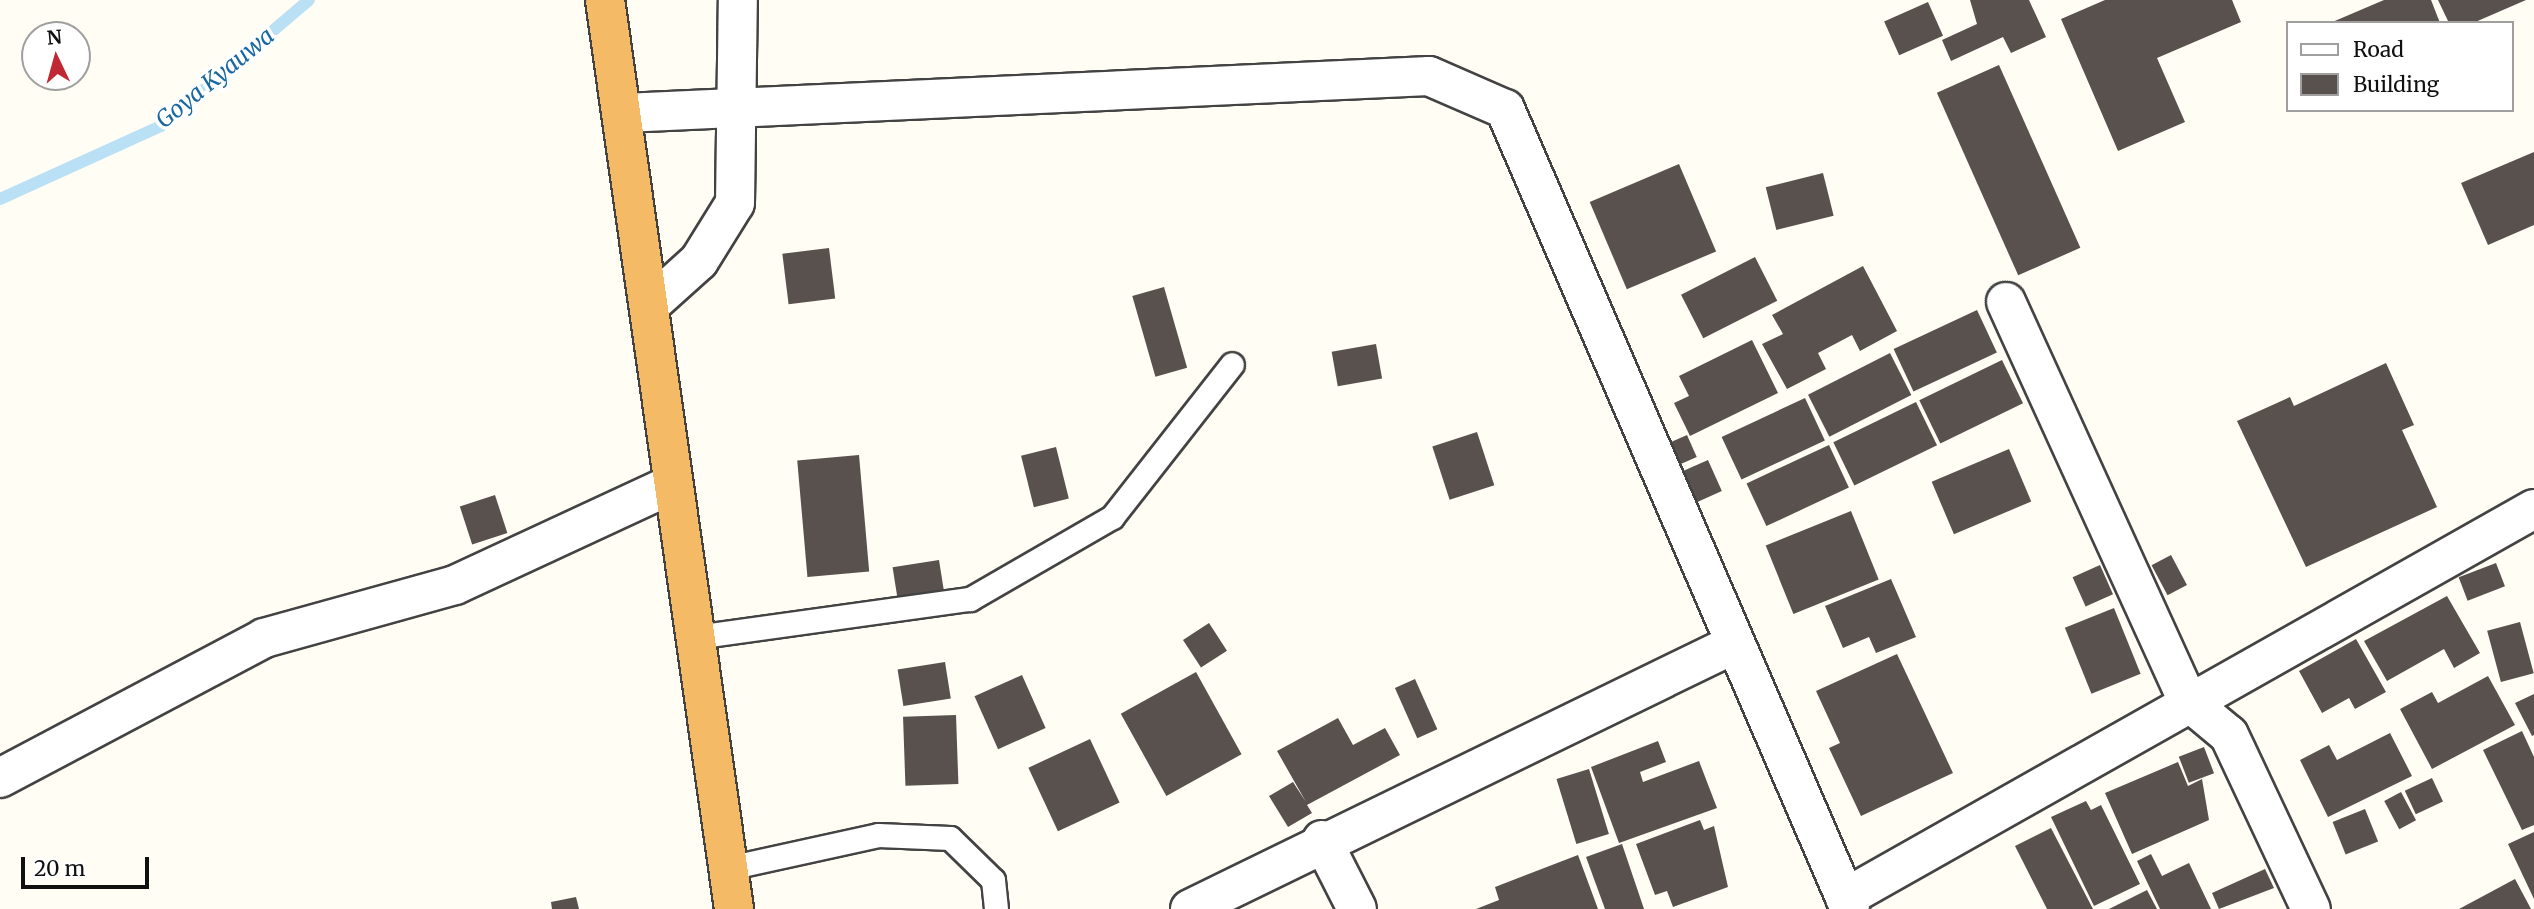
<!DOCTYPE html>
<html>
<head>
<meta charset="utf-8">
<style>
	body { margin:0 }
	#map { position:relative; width:2534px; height:909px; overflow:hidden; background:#fffdf4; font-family:Merriweather,serif }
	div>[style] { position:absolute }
	.stream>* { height:12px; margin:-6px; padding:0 6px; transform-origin:6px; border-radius:6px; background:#b9e0f5 }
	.building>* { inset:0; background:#59514d; transform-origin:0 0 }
	.roads { filter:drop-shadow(2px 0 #434343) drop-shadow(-2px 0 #434343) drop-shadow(0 2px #434343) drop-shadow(0 -2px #434343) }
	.service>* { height:23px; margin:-11.5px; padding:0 11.5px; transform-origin:11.5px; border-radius:11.5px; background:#fff }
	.minor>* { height:38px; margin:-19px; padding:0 19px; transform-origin:19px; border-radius:19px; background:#fff }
	.trunk>* { height:38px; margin:-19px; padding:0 19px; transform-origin:19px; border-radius:19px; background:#f4ba66 }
	span { translate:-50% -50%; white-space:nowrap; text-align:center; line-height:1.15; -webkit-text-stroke:7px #fff; paint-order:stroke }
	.water-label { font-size:23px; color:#1a68a2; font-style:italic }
	.legend { position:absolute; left:2286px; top:21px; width:228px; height:91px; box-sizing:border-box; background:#fff; border:2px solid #9f9f9f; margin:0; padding:9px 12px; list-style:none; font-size:21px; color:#101010 }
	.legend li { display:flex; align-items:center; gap:14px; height:35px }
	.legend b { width:35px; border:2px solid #9f9f9f }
	.north { position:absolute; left:21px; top:21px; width:70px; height:70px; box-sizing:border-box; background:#fff; border:2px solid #9f9f9f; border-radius:50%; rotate:355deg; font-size:19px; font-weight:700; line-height:28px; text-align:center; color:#101010 }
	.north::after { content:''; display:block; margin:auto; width:24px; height:32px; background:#c02933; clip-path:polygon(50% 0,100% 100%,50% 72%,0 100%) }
	.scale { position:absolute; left:21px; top:857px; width:128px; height:32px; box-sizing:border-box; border:4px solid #101010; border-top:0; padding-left:9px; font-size:21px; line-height:24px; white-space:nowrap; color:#101010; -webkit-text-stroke:5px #fff; paint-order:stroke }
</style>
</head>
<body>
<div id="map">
	<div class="stream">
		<i style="left:0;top:199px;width:177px;rotate:-24.4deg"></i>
		<i style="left:161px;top:126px;width:194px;rotate:-40.4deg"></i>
	</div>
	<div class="building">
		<i style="clip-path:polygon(1970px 0,2029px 0,2046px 37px,2011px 53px,2003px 37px,1951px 61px,1942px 40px,1977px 24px)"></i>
		<i style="clip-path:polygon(2105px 0,2232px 0,2241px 22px,2157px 58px,2185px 122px,2118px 151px,2061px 19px)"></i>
		<i style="clip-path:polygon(2384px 0,2431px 0,2440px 23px,2330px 23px)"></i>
		<i style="clip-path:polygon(2438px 0,2526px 0,2473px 23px,2449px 23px)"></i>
		<i style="left:1928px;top:2px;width:37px;height:48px;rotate:66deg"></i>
		<i style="left:1999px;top:65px;width:200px;height:68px;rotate:66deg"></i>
		<i style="clip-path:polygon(2534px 152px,2534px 225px,2488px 245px,2461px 183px)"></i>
		<i style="left:1679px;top:164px;width:95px;height:97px;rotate:67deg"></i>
		<i style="left:1823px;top:173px;width:44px;height:59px;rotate:76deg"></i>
		<i style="left:829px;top:248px;width:51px;height:47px;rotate:83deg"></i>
		<i style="left:1755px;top:257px;width:49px;height:83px;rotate:63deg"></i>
		<i style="clip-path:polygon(1863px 266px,1897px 331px,1860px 351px,1852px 335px,1818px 353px,1826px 369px,1787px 389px,1762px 344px,1783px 334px,1772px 315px)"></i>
		<i style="left:1164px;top:287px;width:84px;height:33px;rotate:74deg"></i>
		<i style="left:1977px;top:310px;width:47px;height:92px;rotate:65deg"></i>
		<i style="clip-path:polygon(1752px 340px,1778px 393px,1690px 436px,1674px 403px,1689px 396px,1679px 376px)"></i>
		<i style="left:1376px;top:344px;width:35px;height:45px;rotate:80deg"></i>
		<i style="left:1890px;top:353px;width:47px;height:92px;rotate:63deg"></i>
		<i style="left:2002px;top:360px;width:48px;height:92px;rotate:64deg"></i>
		<i style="clip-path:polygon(2386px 363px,2414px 425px,2402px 430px,2437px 507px,2306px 567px,2237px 421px,2290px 397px,2294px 406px)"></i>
		<i style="left:1805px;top:398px;width:47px;height:92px;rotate:65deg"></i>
		<i style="left:1916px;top:402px;width:48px;height:92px;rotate:64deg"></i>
		<i style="left:1477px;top:432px;width:56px;height:47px;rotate:72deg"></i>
		<i style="left:1687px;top:435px;width:24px;height:23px;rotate:66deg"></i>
		<i style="left:1829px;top:445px;width:47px;height:91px;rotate:65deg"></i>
		<i style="left:1056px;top:447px;width:53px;height:36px;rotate:76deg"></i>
		<i style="left:2009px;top:449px;width:57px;height:84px;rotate:67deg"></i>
		<i style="left:859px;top:455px;width:117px;height:62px;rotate:85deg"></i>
		<i style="left:1708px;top:460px;width:34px;height:31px;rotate:66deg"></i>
		<i style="left:495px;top:495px;width:40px;height:37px;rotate:72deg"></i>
		<i style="left:1851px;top:511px;width:74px;height:92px;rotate:68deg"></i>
		<i style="left:2171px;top:555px;width:34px;height:22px;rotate:62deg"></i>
		<i style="left:939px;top:560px;width:32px;height:47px;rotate:81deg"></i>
		<i style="left:2496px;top:563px;width:25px;height:40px;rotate:69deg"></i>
		<i style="left:2100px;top:565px;width:32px;height:30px;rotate:66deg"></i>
		<i style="clip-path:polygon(1891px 579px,1916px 637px,1876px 653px,1869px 637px,1843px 648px,1825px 606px)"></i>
		<i style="clip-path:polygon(2447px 596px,2480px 653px,2454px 668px,2444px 649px,2387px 681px,2364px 641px)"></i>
		<i style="left:2114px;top:608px;width:71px;height:53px;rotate:68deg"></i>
		<i style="left:2520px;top:622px;width:53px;height:34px;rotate:75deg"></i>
		<i style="left:1209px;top:623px;width:33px;height:31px;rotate:57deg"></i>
		<i style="clip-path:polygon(2356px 639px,2386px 692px,2355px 709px,2349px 698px,2322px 713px,2299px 671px)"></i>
		<i style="clip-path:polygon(1897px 654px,1953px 773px,1861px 816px,1829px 748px,1840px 743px,1816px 691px)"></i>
		<i style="left:945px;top:662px;width:37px;height:48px;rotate:81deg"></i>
		<i style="left:1196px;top:672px;width:94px;height:86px;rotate:61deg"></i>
		<i style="left:1022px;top:675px;width:58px;height:52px;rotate:66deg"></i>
		<i style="clip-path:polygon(2488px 676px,2515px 725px,2432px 769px,2400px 709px,2432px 692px,2438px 703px)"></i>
		<i style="left:1415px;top:679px;width:55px;height:22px;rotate:66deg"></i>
		<i style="clip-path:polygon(2534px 694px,2534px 735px,2532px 736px,2515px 703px)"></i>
		<i style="left:956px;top:715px;width:69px;height:53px;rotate:88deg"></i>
		<i style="clip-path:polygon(1338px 718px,1353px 745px,1385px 728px,1400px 755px,1307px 805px,1312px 813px,1288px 827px,1269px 796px,1293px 782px,1306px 802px,1277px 751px)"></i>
		<i style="clip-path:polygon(2522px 731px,2534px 757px,2534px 825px,2522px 830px,2483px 750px)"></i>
		<i style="clip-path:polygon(2390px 733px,2412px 776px,2328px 817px,2300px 760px,2329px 745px,2337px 760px)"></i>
		<i style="left:1090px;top:739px;width:70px;height:68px;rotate:65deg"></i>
		<i style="clip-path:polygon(1658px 741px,1666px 762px,1640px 772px,1643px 782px,1699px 761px,1717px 808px,1619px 843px,1591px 767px)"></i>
		<i style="left:2204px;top:747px;width:28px;height:27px;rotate:69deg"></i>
		<i style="clip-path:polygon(2178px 762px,2188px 786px,2202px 779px,2209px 820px,2132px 854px,2105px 793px)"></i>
		<i style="left:1589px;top:769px;width:68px;height:34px;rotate:73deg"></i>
		<i style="left:2432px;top:778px;width:26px;height:30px;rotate:65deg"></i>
		<i style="left:2401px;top:792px;width:32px;height:19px;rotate:62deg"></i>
		<i style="clip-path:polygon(2086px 801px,2091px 810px,2101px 805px,2140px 884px,2094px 906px,2051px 817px)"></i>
		<i style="left:2365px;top:809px;width:35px;height:35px;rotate:68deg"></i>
		<i style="clip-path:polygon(1700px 820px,1704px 830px,1714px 826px,1728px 887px,1673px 907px,1667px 891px,1655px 895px,1636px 844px)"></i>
		<i style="clip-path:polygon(2051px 828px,2093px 909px,2047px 909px,2015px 846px)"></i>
		<i style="clip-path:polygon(2534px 832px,2534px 899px,2508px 844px)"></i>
		<i style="clip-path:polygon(1622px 844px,1644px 909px,1605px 909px,1586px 857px)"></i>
		<i style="clip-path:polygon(2151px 854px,2162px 876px,2189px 863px,2211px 909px,2160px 909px,2137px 861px)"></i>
		<i style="clip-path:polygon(1578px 855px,1598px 909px,1476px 909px,1499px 900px,1495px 887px)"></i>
		<i style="clip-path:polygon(2265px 869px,2274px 888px,2219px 909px,2212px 893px)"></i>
		<i style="clip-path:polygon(2515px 879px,2531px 909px,2459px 909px)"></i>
		<i style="clip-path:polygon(2147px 890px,2157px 909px,2109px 909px)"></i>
		<i style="clip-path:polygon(576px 897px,579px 909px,552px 909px,551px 902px)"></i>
	</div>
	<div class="roads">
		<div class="service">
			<i style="left:695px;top:637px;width:278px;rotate:-7.9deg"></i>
			<i style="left:970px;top:599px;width:164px;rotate:-30deg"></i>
			<i style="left:1112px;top:517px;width:194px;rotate:-51.9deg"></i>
			<i style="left:728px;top:868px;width:154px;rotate:-12.4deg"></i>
			<i style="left:878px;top:835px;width:72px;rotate:2.4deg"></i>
			<i style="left:950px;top:838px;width:60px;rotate:44.3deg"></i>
			<i style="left:993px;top:880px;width:29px;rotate:84deg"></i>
		</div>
		<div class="minor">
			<i style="left:624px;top:113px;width:806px;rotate:-2.63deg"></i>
			<i style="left:1429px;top:76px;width:83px;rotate:23.5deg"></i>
			<i style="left:1505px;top:109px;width:871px;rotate:66.67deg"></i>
			<i style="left:2006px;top:302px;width:439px;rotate:65.5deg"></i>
			<i style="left:2188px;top:701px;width:53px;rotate:39.7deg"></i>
			<i style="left:2229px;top:735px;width:192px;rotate:64.8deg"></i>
			<i style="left:649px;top:306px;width:67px;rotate:-42deg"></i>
			<i style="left:699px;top:261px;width:68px;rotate:-58.2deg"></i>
			<i style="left:735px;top:203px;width:203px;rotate:-89.2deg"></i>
			<i style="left:0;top:778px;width:299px;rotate:-27.9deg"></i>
			<i style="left:264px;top:638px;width:198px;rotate:-15.5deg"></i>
			<i style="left:455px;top:585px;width:240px;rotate:-24.9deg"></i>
			<i style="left:1322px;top:840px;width:77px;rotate:63.1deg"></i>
			<i style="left:1845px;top:898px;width:791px;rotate:-29.45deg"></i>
			<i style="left:1190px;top:909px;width:605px;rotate:-25.97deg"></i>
		</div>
		<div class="trunk">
			<i style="left:605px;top:0;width:918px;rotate:81.92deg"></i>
		</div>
	</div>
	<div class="water-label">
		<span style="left:215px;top:78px;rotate:-39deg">Goya Kyauwa</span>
	</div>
	<ul class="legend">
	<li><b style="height:9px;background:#fff"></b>Road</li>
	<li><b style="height:19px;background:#59514d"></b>Building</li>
	</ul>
	<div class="north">N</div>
	<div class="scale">20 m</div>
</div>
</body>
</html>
